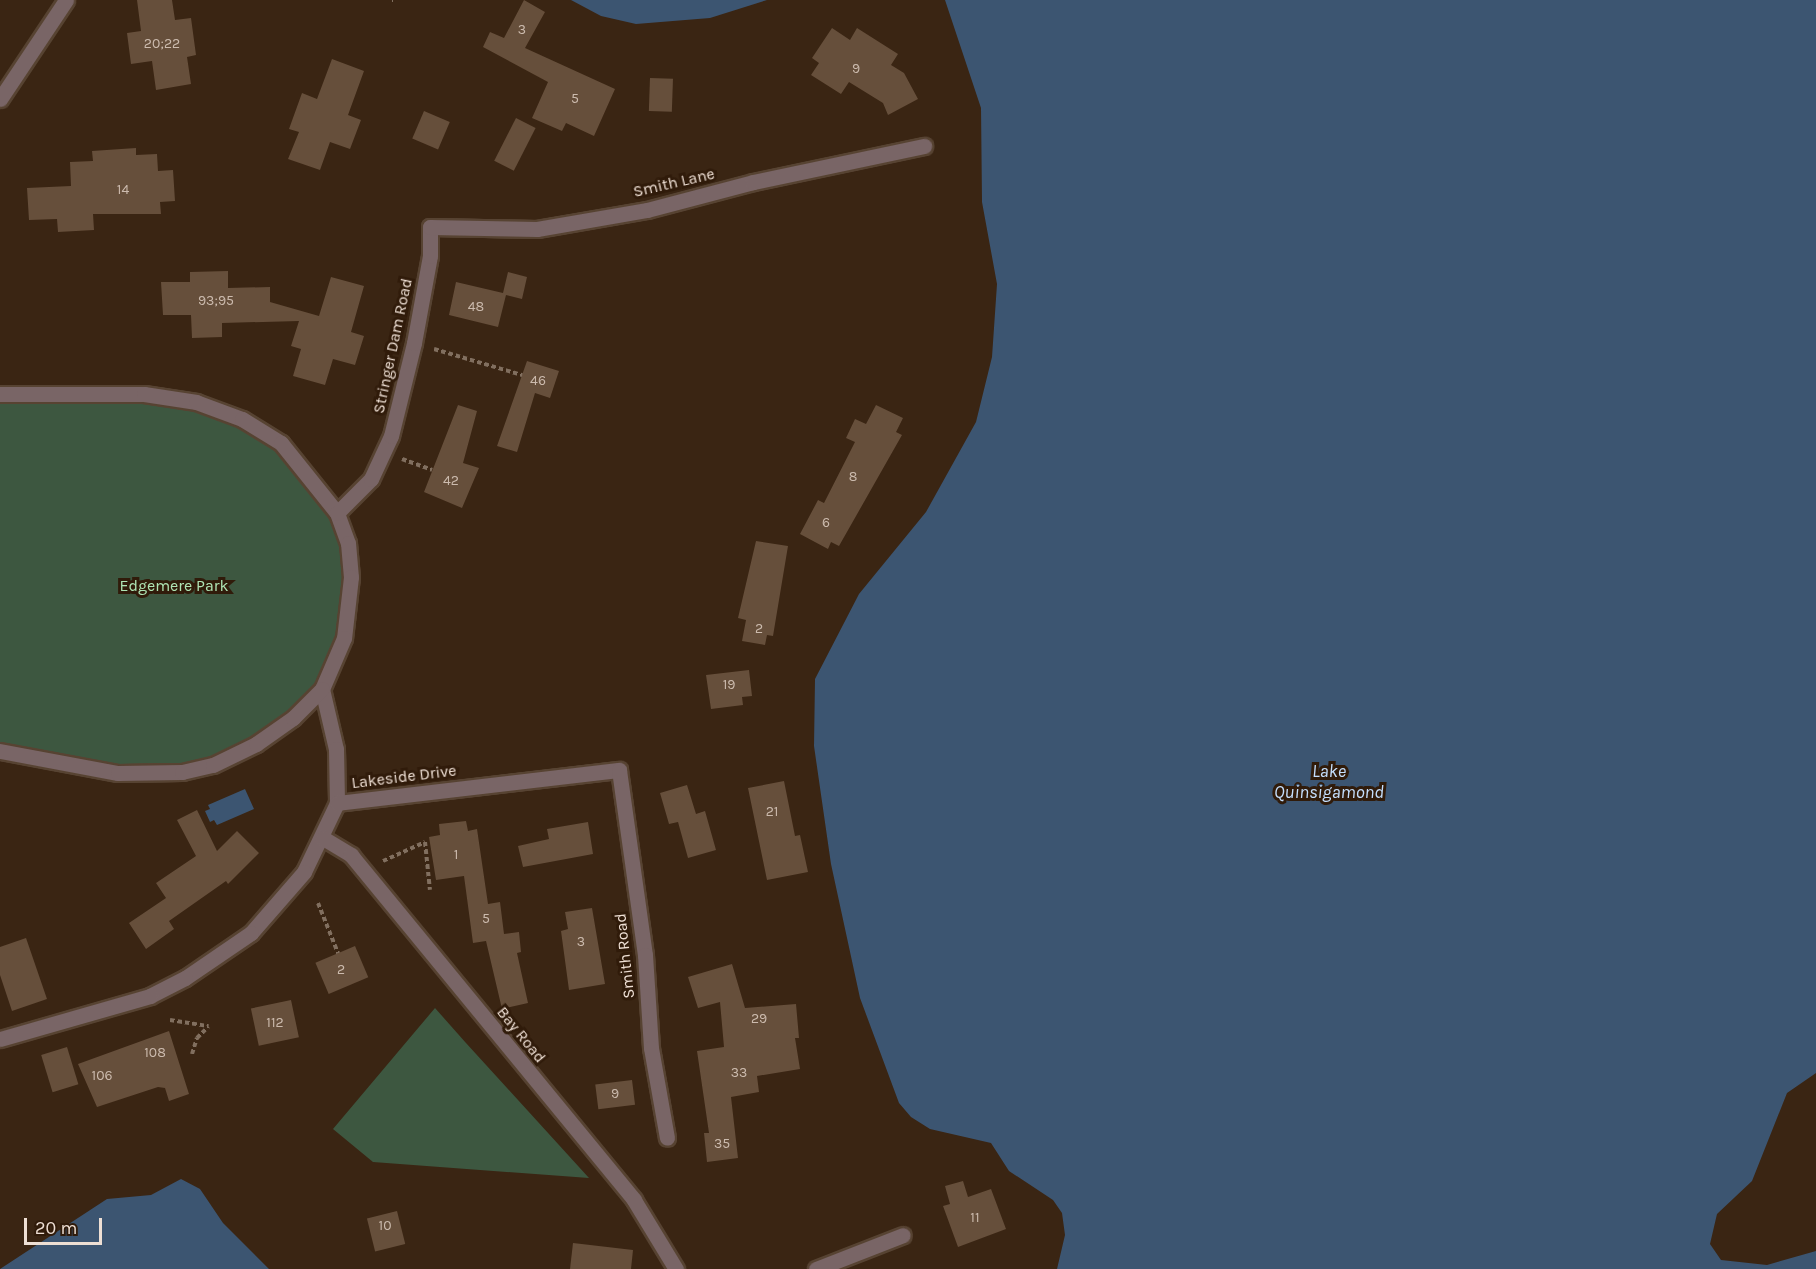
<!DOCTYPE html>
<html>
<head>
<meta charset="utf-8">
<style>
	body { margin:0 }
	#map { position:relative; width:1816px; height:1269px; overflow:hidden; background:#3a2513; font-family:Karla,sans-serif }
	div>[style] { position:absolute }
	.green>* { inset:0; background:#3d5740 }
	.water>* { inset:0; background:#3c5571 }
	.building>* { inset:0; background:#664f3b; transform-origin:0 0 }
	.path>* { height:4px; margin-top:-2px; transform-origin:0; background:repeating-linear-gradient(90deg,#816f5f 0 4.5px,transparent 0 7.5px) }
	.roads { filter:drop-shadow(2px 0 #574332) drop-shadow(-2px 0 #574332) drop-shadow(0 2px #574332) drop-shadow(0 -2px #574332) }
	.minor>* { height:15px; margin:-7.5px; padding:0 7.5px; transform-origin:7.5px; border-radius:7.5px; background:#796566 }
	span { translate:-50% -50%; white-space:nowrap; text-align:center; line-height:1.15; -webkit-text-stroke:6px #301b0a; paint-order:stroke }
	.number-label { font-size:14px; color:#ccbbae }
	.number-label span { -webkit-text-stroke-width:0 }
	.street-label { font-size:16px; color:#eedfd4 }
	.park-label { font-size:16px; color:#afe5b5 }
	.water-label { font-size:18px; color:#c5e0ff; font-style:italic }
	.scale { position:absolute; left:24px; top:1218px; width:78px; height:27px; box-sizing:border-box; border:3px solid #eedfd4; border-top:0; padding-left:8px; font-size:18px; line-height:21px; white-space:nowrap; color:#eedfd4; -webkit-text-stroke:4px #301b0a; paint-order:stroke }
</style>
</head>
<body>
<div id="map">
	<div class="green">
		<i style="clip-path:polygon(0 392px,108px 392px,221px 410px,281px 443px,322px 495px,348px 543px,349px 611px,322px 689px,213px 765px,158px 774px,0 750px)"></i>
		<i style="clip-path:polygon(435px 1008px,466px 1043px,589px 1178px,373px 1162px,333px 1129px)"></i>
	</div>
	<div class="water">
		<i style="clip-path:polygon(571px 0,767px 0,710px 18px,636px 24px,601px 16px)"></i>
		<i style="clip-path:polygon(945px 0,1816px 0,1816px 1073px,1787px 1093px,1752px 1181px,1717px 1214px,1710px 1244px,1721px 1260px,1767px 1265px,1816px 1251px,1816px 1269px,1057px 1269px,1065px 1235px,1062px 1213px,1053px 1200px,1009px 1171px,991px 1143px,930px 1129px,911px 1117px,899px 1103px,860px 998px,831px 864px,814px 746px,815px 679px,859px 594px,926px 512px,976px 422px,992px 357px,997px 284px,982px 202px,981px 108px)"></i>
		<i style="clip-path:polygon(245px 789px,254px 809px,217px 825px,214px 820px,210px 822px,205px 811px,210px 809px,208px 805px)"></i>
		<i style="clip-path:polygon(181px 1179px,200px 1189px,223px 1223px,269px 1269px,0 1269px,107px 1199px,151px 1195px)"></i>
	</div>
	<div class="building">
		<i style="clip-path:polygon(137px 0,172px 0,175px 20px,191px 18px,196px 55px,187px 57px,191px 84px,156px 90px,152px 61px,131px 64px,127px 33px,141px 31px)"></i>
		<i style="clip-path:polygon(524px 0,545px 12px,525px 48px,615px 89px,594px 136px,566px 123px,562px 131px,532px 118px,548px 82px,483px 47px,490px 32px,504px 38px)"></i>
		<i style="clip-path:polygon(832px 28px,850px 40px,857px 28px,898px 54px,891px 65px,904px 73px,918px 99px,888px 115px,883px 103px,849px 82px,841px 94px,811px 75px,819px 63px,812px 58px)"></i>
		<i style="clip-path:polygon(332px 59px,364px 71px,348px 115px,361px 120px,350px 149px,330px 142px,320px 170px,288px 159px,299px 132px,289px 129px,302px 93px,317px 99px)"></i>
		<i style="left:650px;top:78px;width:23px;height:33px;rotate:2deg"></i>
		<i style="left:424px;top:111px;width:28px;height:30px;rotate:23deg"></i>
		<i style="left:516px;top:118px;width:22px;height:48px;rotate:27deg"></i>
		<i style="clip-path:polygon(136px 148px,136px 155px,157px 154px,158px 171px,173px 170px,175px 201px,160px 202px,161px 214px,93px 214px,94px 230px,58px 232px,57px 219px,29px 220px,27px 188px,71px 186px,70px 162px,93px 161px,92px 151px)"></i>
		<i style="clip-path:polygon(228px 271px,228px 288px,270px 287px,270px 302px,319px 316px,331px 277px,364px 286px,351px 332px,364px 336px,355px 365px,333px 359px,325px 385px,293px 376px,301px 349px,291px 346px,299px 321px,222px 323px,222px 337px,192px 338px,191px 315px,163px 315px,161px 282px,190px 282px,190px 272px)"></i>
		<i style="clip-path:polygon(508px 272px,527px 277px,522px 299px,506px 295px,498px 327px,449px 315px,456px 282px,503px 293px)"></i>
		<i style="clip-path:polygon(527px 361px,559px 371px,550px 398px,535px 393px,517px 452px,497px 446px)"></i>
		<i style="clip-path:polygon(458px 405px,477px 411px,463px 463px,479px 468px,462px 508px,424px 492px)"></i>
		<i style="clip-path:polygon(876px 405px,903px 418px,896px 432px,902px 435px,839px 546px,831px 542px,828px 549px,800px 534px,818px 500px,824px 503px,855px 442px,846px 438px,855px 419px,866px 424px)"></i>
		<i style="clip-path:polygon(756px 541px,788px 546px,773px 636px,767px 635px,765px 645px,742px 641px,746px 620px,738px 618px)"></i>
		<i style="clip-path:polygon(749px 670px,752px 696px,742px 697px,743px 705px,711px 709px,706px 675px)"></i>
		<i style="clip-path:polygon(784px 781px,795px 836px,800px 835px,808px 872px,767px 880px,748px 788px)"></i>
		<i style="clip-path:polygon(687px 785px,696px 814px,705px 811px,716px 850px,688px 858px,678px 822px,669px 824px,660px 793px)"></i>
		<i style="clip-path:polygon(197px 810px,217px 851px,237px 831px,259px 853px,228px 884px,226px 881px,169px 921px,174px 929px,146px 949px,129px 923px,166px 898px,156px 883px,196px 856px,177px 820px)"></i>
		<i style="clip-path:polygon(466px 821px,468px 831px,477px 829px,488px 904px,500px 902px,504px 934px,519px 932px,521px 952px,517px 953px,528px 1003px,502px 1009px,486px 941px,473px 943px,464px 876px,436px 880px,429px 837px,440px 835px,439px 824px)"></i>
		<i style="clip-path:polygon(588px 822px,593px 854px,523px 867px,518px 846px,549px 839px,547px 829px)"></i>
		<i style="clip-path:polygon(592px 908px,605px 984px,569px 990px,561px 931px,568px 929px,565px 912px)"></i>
		<i style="clip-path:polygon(26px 938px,47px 999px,12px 1011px,0 975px,0 947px)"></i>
		<i style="left:355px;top:946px;width:34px;height:43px;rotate:67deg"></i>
		<i style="clip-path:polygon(732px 964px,745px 1008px,796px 1004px,799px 1038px,795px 1038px,800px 1069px,757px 1076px,759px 1092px,731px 1097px,738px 1158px,707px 1162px,704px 1133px,709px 1133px,697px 1051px,724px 1047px,720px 1002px,698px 1008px,688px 977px)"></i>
		<i style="left:291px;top:1000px;width:38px;height:41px;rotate:78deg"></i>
		<i style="clip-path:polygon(169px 1031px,189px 1094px,169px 1101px,165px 1088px,158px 1087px,97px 1107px,78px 1064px)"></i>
		<i style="left:67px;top:1047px;width:39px;height:27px;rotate:73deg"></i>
		<i style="left:632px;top:1080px;width:25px;height:37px;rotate:83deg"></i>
		<i style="clip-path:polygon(963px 1181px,968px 1197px,991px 1189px,1006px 1229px,958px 1247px,943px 1206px,950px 1204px,945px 1186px)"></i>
		<i style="left:397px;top:1211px;width:34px;height:31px;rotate:76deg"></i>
		<i style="clip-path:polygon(573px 1243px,633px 1250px,631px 1269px,570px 1269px)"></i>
	</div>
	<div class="path">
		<i style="left:392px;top:0;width:1px"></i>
		<i style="left:434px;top:349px;width:92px;rotate:16.5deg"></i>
		<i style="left:402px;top:459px;width:32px;rotate:20deg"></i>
		<i style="left:383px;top:861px;width:46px;rotate:-24.3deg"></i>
		<i style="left:425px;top:842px;width:48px;rotate:84.1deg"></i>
		<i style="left:318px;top:903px;width:54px;rotate:68.2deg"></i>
		<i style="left:170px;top:1020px;width:39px;rotate:9deg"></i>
		<i style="left:192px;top:1054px;width:17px;rotate:-73deg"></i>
		<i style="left:197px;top:1038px;width:16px;rotate:-45deg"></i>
	</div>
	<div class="roads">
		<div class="minor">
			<i style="left:0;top:99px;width:119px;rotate:-56.3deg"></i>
			<i style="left:0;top:394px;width:144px"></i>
			<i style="left:144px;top:394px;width:53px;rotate:8.7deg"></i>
			<i style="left:196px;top:402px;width:49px;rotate:20.3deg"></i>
			<i style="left:242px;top:419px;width:46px;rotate:31.6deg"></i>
			<i style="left:281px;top:443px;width:90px;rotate:51.3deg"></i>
			<i style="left:337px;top:513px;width:32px;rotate:70deg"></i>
			<i style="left:348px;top:543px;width:34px;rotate:85deg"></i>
			<i style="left:351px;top:577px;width:61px;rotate:96.5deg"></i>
			<i style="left:344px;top:638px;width:56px;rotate:113.3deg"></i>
			<i style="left:322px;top:689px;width:62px;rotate:76.9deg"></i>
			<i style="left:336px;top:749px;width:54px;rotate:88.9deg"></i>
			<i style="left:337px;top:803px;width:76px;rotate:115.6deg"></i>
			<i style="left:304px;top:872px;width:81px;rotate:131deg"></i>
			<i style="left:251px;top:933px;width:80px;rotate:145.7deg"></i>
			<i style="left:185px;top:978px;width:39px;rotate:153deg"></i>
			<i style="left:150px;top:996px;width:156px;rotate:164deg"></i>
			<i style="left:337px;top:513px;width:48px;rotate:-45deg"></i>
			<i style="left:371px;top:479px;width:47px;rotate:-65.1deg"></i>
			<i style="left:391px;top:436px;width:96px;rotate:-76.1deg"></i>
			<i style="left:414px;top:343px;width:88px;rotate:-79.6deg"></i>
			<i style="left:430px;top:256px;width:29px;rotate:-90deg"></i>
			<i style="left:430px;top:227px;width:107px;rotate:1.1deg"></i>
			<i style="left:537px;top:229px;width:112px;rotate:-9.8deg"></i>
			<i style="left:647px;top:210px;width:110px;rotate:-14.8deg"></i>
			<i style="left:753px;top:182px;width:175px;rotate:-11.9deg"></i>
			<i style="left:0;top:751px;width:120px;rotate:10.6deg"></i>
			<i style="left:118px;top:773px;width:64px;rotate:-0.9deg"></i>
			<i style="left:182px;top:772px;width:32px;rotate:-13deg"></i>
			<i style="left:213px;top:765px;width:48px;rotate:-26deg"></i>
			<i style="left:256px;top:744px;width:45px;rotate:-35.1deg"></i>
			<i style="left:293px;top:718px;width:41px;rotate:-45deg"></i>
			<i style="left:337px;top:803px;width:284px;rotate:-6.7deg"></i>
			<i style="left:619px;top:770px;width:187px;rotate:82deg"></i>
			<i style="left:645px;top:955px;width:93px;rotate:86.3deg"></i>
			<i style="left:651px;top:1048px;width:91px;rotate:79.9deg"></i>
			<i style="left:323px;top:838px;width:33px;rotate:31deg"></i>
			<i style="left:351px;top:855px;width:446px;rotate:50.6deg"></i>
			<i style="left:634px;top:1200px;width:81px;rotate:58.7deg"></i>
			<i style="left:816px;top:1269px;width:93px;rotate:-21.3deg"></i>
		</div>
	</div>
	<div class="number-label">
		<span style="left:522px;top:30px">3</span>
		<span style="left:162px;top:44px">20;22</span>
		<span style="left:856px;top:69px">9</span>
		<span style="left:575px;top:99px">5</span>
		<span style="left:123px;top:190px">14</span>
		<span style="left:216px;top:301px">93;95</span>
		<span style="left:476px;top:307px">48</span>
		<span style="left:538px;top:381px">46</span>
		<span style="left:853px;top:477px">8</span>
		<span style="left:451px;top:481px">42</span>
		<span style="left:826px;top:523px">6</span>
		<span style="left:759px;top:629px">2</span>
		<span style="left:729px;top:685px">19</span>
		<span style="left:772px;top:812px">21</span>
		<span style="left:456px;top:855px">1</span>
		<span style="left:486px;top:919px">5</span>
		<span style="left:581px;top:942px">3</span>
		<span style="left:341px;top:970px">2</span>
		<span style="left:759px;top:1019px">29</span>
		<span style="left:275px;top:1023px">112</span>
		<span style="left:155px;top:1053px">108</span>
		<span style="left:739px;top:1073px">33</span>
		<span style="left:102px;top:1076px">106</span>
		<span style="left:615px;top:1094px">9</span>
		<span style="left:722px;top:1144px">35</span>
		<span style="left:975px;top:1218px">11</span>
		<span style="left:385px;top:1226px">10</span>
	</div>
	<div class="street-label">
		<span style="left:674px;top:183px;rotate:-13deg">Smith Lane</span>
		<span style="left:393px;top:346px;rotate:-78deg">Stringer Dam Road</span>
		<span style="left:404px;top:777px;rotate:-7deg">Lakeside Drive</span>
		<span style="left:625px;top:956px;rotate:-96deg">Smith Road</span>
		<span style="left:521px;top:1035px;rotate:51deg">Bay Road</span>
	</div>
	<div class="park-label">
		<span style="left:174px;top:586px">Edgemere Park</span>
	</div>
	<div class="water-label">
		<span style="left:1329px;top:782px">Lake<br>Quinsigamond</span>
	</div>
	<div class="scale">20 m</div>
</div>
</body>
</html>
